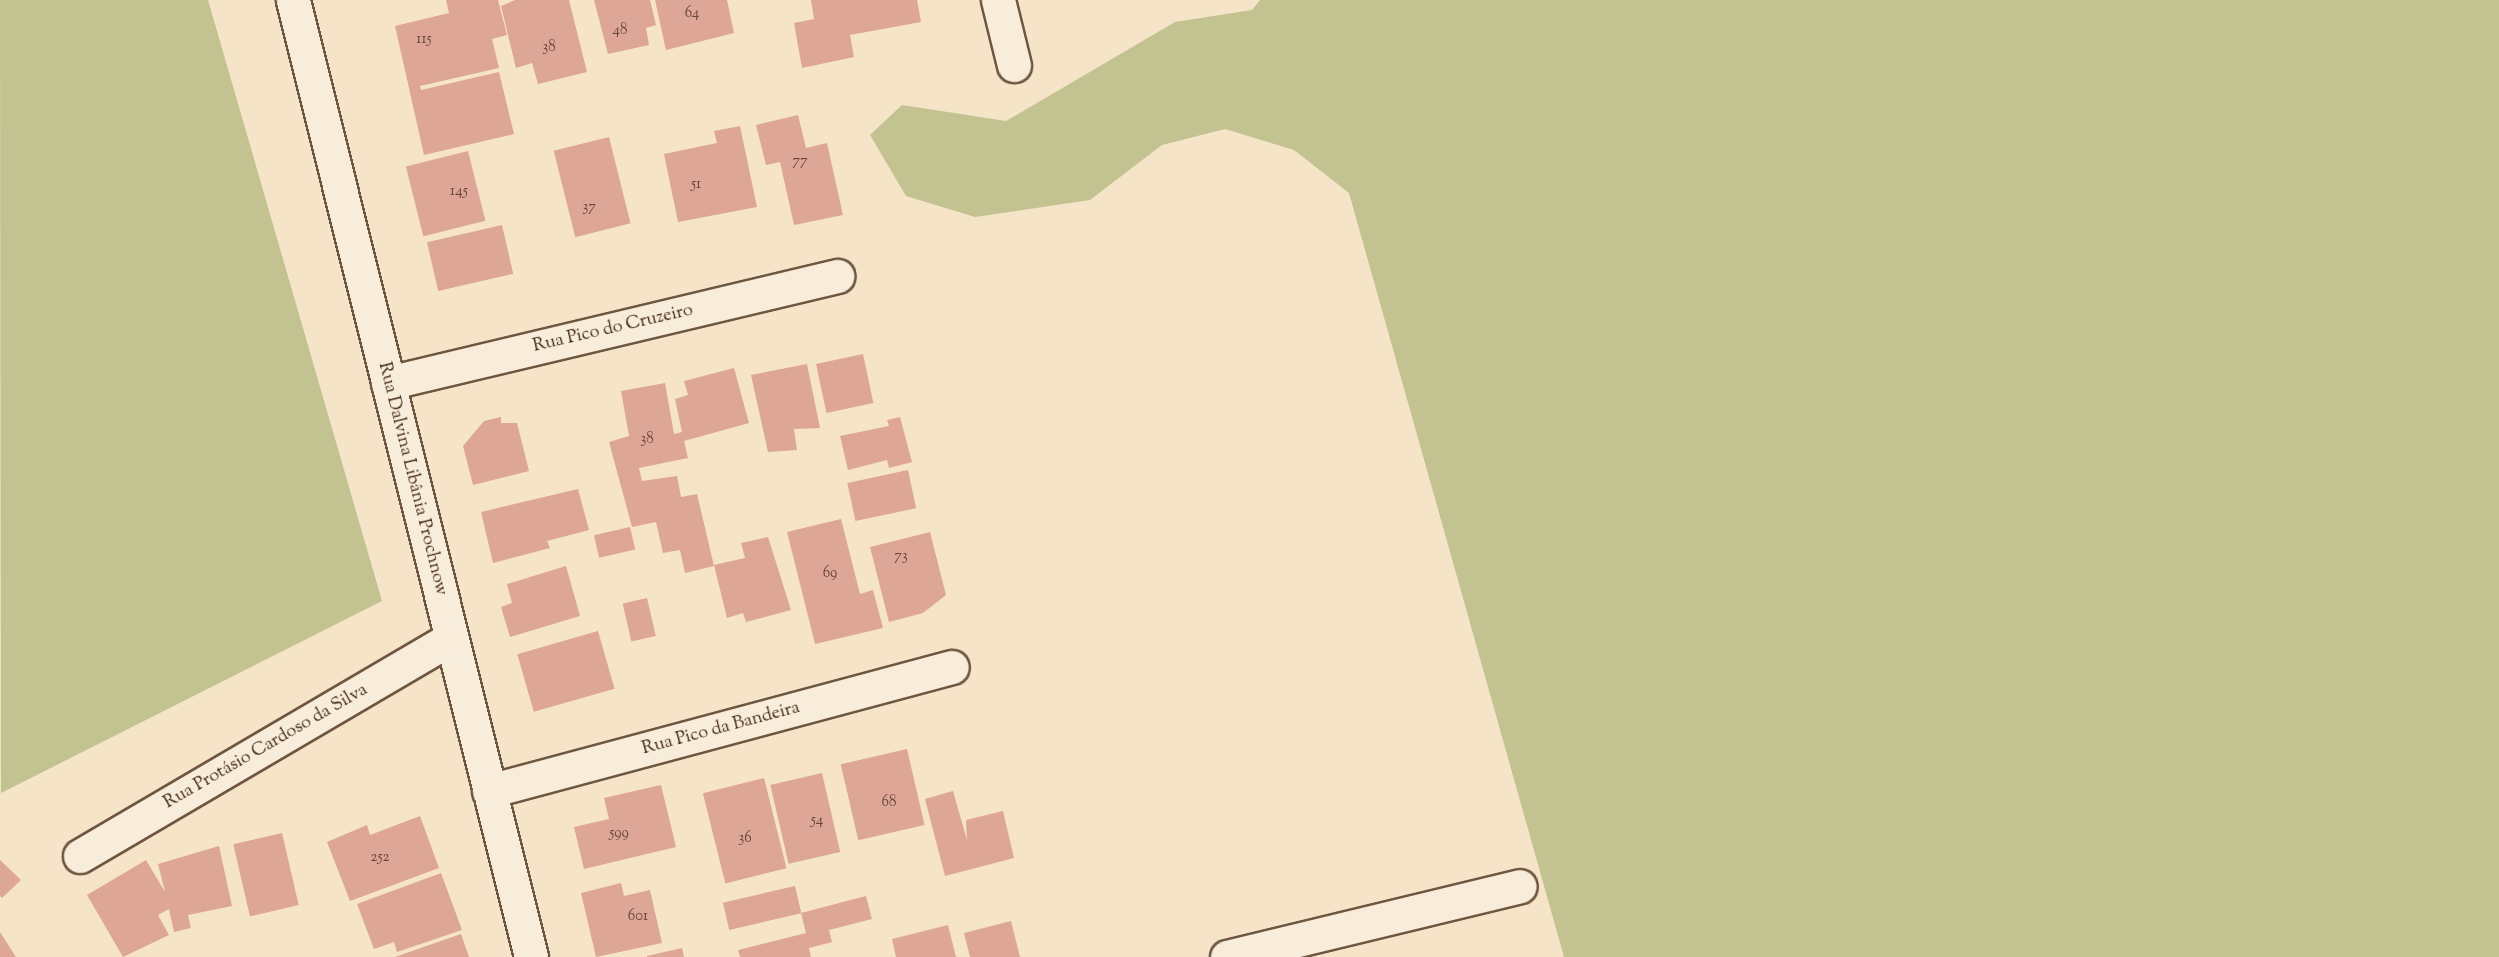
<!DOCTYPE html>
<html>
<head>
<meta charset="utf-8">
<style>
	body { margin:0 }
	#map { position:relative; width:2499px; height:957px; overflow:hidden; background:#f5e4c7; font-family:"Sorts Mill Goudy",serif }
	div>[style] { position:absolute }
	.green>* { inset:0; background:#c3c291 }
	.building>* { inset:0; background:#dda696; transform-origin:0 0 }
	.roads { filter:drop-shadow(2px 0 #6f5640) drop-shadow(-2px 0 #6f5640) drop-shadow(0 2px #6f5640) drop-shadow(0 -2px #6f5640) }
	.street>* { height:33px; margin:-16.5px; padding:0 16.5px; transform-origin:16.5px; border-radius:16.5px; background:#f8eddb }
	span { translate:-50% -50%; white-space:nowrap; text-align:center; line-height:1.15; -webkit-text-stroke:5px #f8eddb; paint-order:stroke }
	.number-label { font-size:15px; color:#694734 }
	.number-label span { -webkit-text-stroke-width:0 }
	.street-label { font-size:18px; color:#422713 }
</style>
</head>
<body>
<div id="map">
	<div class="green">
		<i style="clip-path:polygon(0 0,208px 0,382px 601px,1px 793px)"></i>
		<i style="clip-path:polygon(1260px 0,2499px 0,2499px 957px,1564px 957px,1349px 193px,1294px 150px,1225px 129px,1162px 145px,1090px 200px,975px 217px,906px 196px,870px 135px,902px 105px,1006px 121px,1175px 22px,1252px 10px)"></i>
	</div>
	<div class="building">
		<i style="clip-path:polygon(446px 0,498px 0,507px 35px,492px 39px,499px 68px,420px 86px,421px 90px,499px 72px,514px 134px,424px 155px,395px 26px,449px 13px)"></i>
		<i style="clip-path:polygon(515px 0,569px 0,587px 72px,538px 84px,532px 63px,516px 68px,501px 6px)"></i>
		<i style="clip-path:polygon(594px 0,650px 0,656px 25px,646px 28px,649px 45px,608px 54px)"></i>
		<i style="clip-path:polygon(655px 0,727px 0,734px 33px,666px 50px)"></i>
		<i style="clip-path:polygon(811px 0,917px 0,921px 22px,850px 35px,854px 57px,802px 68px,794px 23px,814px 19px)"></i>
		<i style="clip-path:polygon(798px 115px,806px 148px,827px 143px,843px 215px,794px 225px,780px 162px,766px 165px,756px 125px)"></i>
		<i style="clip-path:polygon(740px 126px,757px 207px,678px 222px,664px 154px,717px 143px,714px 131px)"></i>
		<i style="left:609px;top:137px;width:89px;height:57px;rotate:76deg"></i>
		<i style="left:468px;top:151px;width:72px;height:64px;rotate:76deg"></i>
		<i style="left:502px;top:225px;width:50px;height:77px;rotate:77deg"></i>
		<i style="left:863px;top:354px;width:50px;height:48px;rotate:78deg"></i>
		<i style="clip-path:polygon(807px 364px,820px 428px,794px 429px,797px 450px,768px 452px,751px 375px)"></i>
		<i style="clip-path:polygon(734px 368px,749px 423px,684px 441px,688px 458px,639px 468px,642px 481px,677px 476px,681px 497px,697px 494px,714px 566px,685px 573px,680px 550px,663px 553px,656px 522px,632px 527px,609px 442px,629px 436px,621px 391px,665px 383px,674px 434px,682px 432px,675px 399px,688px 395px,684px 381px)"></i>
		<i style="clip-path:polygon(501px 417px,501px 423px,517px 423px,529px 471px,473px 485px,463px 446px,484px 421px)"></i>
		<i style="clip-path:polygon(900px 417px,912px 462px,889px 468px,887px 460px,848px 470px,840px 436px,889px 426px,887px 420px)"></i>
		<i style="left:908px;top:470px;width:39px;height:62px;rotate:78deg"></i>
		<i style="clip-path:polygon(578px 489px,589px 530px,547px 541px,550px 548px,493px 563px,481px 512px)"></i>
		<i style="clip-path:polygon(841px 519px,860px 594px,873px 590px,883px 628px,815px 644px,787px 532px)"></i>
		<i style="left:630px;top:527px;width:23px;height:37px;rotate:77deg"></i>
		<i style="clip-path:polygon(930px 532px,946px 595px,923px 613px,889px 622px,870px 547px)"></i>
		<i style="clip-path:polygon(768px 537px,791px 610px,746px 622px,743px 613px,727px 618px,714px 565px,745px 558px,741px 543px)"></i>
		<i style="clip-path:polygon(566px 566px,580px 616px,510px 637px,501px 607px,512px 603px,507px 584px)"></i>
		<i style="left:647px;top:598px;width:39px;height:25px;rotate:77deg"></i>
		<i style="left:598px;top:631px;width:60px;height:84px;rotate:74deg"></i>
		<i style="left:907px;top:749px;width:78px;height:68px;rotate:77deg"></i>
		<i style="left:822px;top:773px;width:81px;height:53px;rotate:77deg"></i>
		<i style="left:764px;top:778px;width:93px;height:63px;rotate:76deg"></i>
		<i style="clip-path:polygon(661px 785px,676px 847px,584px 869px,574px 827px,609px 819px,604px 798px)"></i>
		<i style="clip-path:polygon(953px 791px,967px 840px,966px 820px,1003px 811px,1014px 858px,945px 876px,925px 799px)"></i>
		<i style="clip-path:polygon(420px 816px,439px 868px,350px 901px,327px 842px,367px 825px,370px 835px)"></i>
		<i style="left:282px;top:833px;width:74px;height:50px;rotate:77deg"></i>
		<i style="clip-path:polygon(219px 846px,232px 906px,188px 915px,191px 928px,174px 932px,169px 909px,158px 915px,169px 935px,123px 957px,87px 895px,146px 860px,165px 892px,158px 864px)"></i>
		<i style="clip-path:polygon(0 860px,21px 880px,2px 898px,0 896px)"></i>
		<i style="clip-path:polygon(441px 873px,462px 930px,397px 952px,394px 942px,374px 949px,357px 904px)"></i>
		<i style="clip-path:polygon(621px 883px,624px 896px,650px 890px,662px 943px,596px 957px,581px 893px)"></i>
		<i style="left:795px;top:886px;width:28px;height:74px;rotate:77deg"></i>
		<i style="clip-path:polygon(866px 896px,872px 919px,829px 930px,832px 942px,809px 948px,811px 957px,740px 957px,738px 950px,806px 933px,801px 913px)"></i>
		<i style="clip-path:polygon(1011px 921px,1020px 957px,970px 957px,964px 933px)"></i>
		<i style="clip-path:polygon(948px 925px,956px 957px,896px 957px,892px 939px)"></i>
		<i style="clip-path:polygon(0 932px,16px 957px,0 957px)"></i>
		<i style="clip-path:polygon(461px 934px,469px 957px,395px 957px)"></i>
		<i style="clip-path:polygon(682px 948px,684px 957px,647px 957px,647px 956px)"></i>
	</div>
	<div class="roads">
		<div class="street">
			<i style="left:293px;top:0;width:986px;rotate:76.03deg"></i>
			<i style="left:998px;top:0;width:67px;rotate:76.2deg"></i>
			<i style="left:388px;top:383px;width:462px;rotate:-13.4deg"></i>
			<i style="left:489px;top:791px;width:479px;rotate:-15deg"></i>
			<i style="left:80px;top:856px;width:430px;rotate:-30.4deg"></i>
			<i style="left:1227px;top:957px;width:301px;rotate:-13.6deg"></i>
		</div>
	</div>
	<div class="number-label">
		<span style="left:692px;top:14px">64</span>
		<span style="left:620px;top:31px">48</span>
		<span style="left:424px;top:40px">115</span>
		<span style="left:549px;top:48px">38</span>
		<span style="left:800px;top:162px">77</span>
		<span style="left:696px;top:185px">51</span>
		<span style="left:459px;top:192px">145</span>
		<span style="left:589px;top:208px">37</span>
		<span style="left:647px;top:440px">38</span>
		<span style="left:901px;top:557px">73</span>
		<span style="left:830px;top:574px">69</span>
		<span style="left:889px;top:803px">68</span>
		<span style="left:817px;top:821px">54</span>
		<span style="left:619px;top:834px">599</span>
		<span style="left:745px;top:839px">36</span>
		<span style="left:380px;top:858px">252</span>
		<span style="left:638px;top:917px">601</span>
	</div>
	<div class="street-label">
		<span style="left:613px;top:329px;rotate:-13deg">Rua Pico do Cruzeiro</span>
		<span style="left:412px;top:479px;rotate:76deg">Rua Dalvina Libânia Prochnow</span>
		<span style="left:721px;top:729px;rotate:-15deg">Rua Pico da Bandeira</span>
		<span style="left:266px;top:747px;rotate:-30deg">Rua Protásio Cardoso da Silva</span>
	</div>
</div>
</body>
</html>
